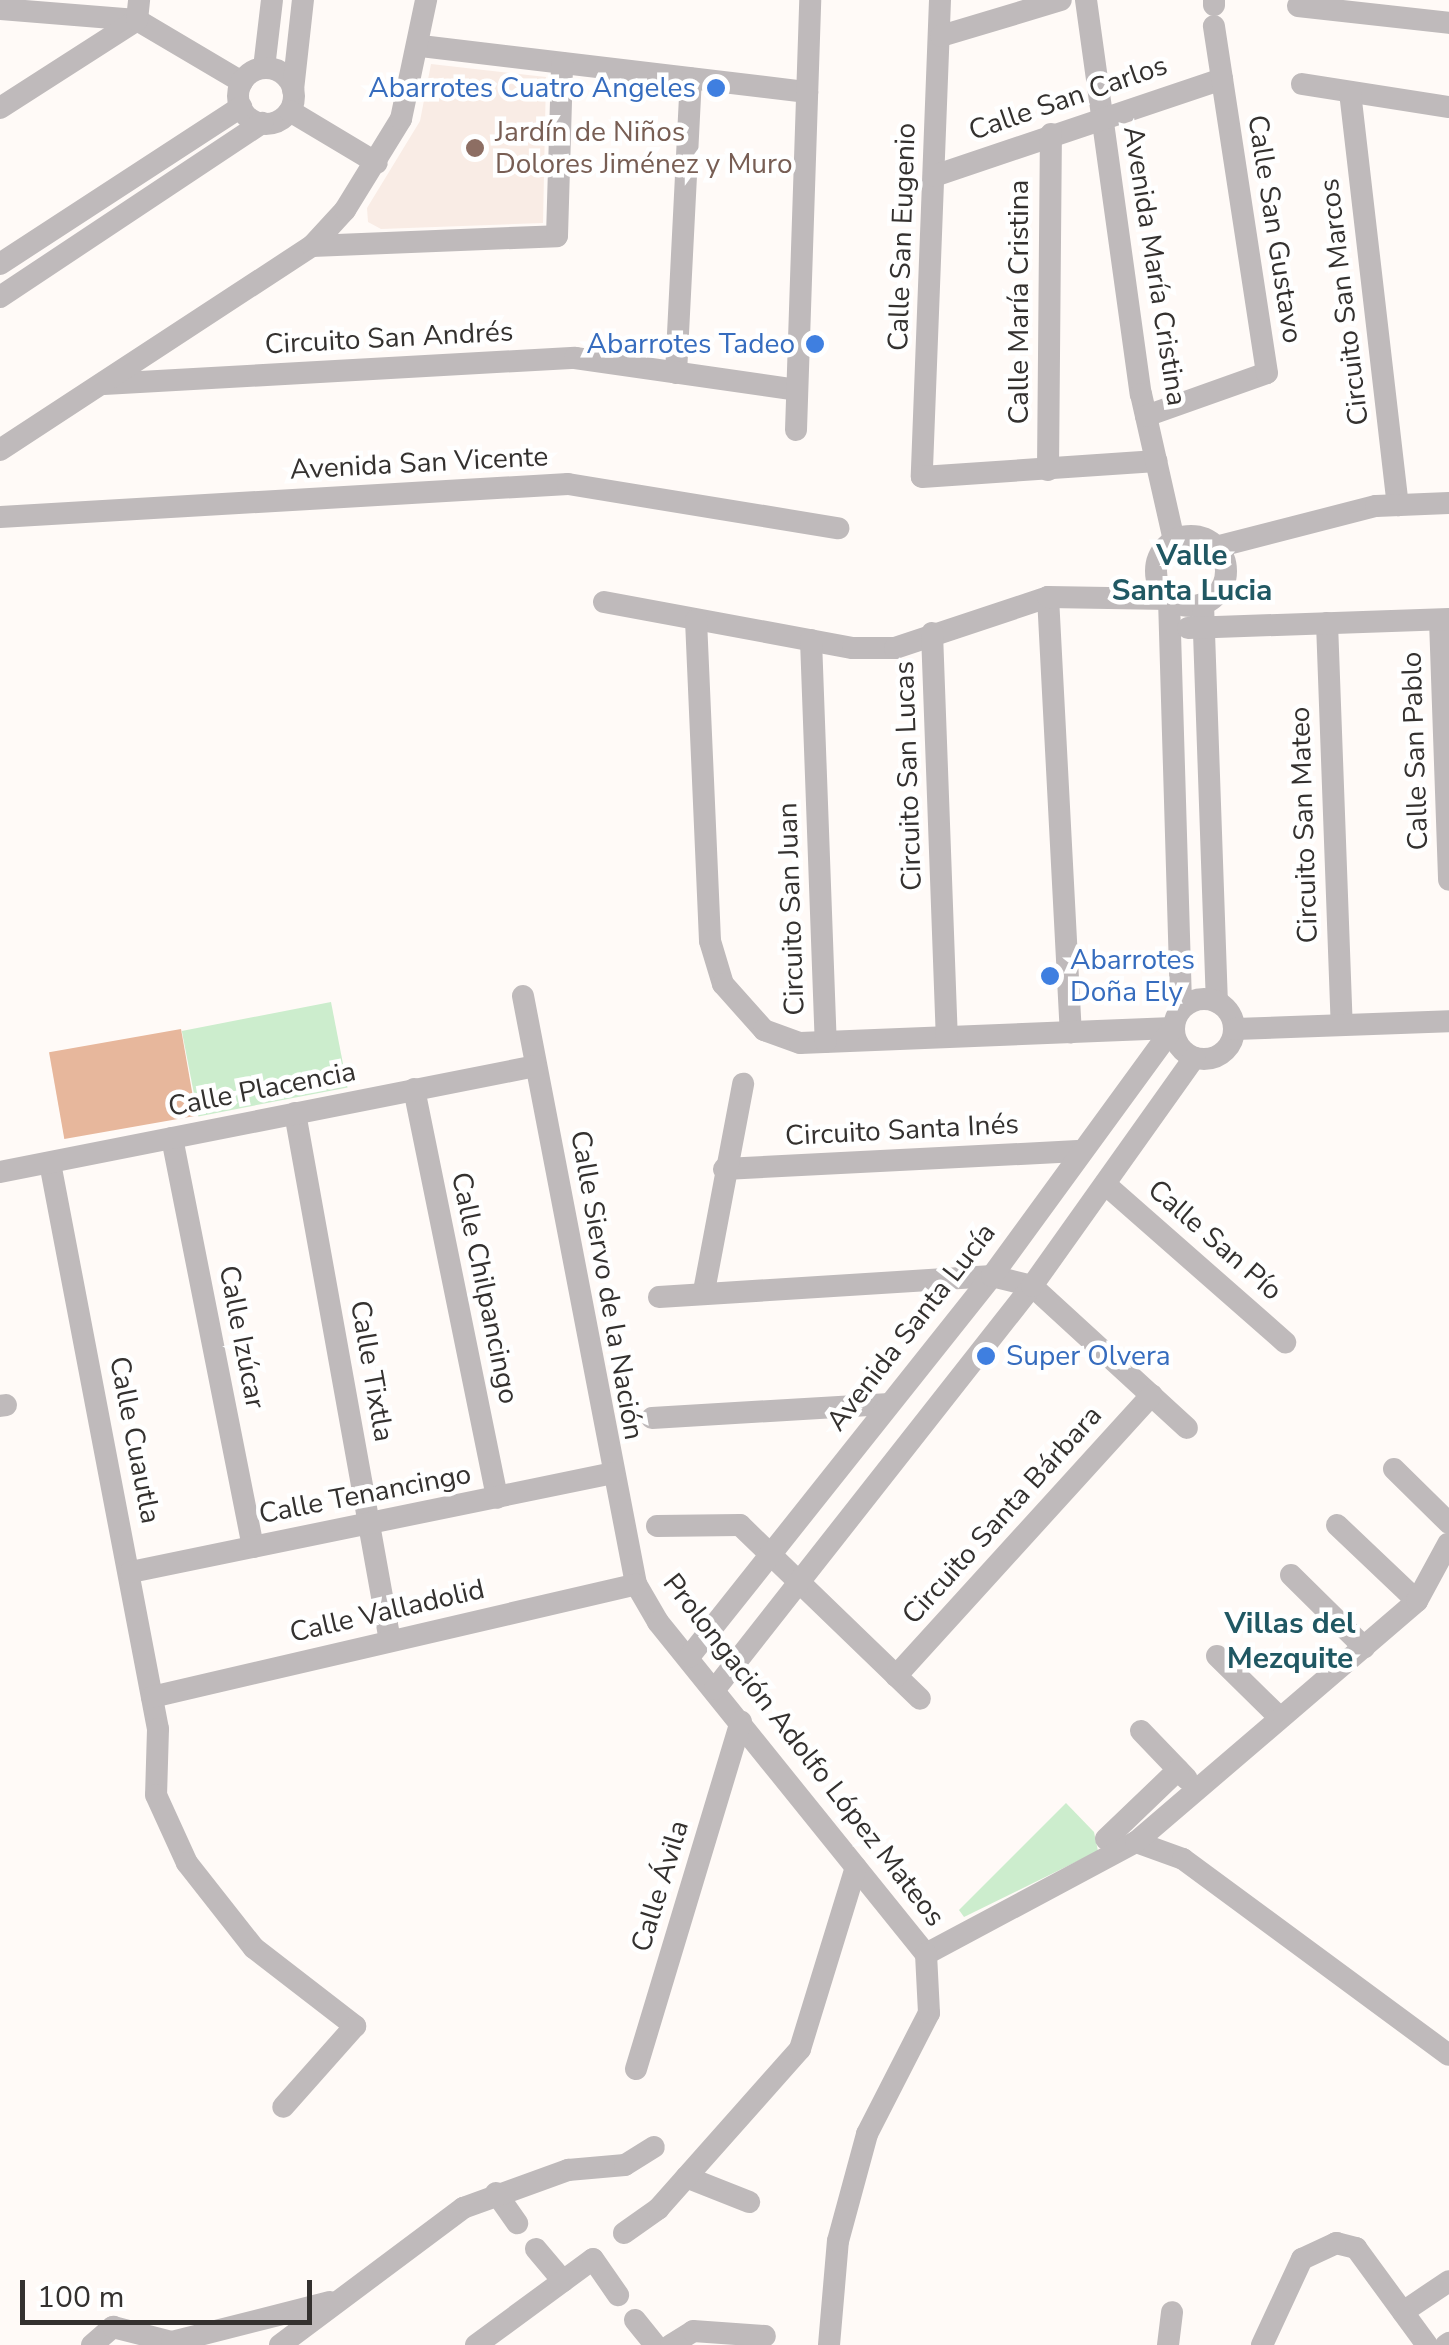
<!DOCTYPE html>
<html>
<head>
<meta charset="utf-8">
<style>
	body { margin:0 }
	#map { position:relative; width:1449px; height:2345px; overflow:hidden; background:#fffaf7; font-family:"Nunito Sans",sans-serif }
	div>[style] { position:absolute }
	.built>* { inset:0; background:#f9ece5 }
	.green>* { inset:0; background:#ccedcd; transform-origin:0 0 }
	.building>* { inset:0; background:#e7b79c; transform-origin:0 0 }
	.minor>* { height:22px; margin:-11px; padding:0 11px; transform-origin:11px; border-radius:11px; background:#bfbabb }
	.minor>.ring { margin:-11px; padding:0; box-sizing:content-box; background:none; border:22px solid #bfbabb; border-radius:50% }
	.dots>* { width:28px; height:28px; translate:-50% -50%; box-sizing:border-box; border:5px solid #fff; border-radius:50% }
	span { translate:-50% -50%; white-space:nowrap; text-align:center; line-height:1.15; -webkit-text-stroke:9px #fff; paint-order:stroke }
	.shop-label { font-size:28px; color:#366cbe }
	.right { translate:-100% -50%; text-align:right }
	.left { translate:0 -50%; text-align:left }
	.street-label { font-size:28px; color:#34312f }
	.education-label { font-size:28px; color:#785e54 }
	.neighbourhood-label { font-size:30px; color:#205863; font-weight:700 }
	.scale { position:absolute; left:20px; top:2280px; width:292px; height:45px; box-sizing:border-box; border:5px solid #34312f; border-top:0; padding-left:12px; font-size:30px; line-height:35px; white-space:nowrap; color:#34312f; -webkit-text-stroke:8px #fff; paint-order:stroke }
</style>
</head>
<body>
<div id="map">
	<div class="built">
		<i style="clip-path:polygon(431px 64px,546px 77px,543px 223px,381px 229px,368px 222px,367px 208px,420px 121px)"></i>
	</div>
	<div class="green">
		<i style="left:331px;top:1002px;width:87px;height:152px;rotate:79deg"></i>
		<i style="clip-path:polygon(1066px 1803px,1094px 1832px,1098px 1851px,964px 1917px,959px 1910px)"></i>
	</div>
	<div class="building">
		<i style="left:181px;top:1029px;width:88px;height:134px;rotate:80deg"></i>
	</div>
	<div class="minor">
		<i style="left:940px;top:0;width:477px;rotate:92.2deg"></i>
		<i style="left:922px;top:477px;width:235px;rotate:-3.9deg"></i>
		<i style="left:1086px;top:0;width:398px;rotate:82.1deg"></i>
		<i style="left:1141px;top:394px;width:150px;rotate:77.3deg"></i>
		<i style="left:1214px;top:0;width:5px;rotate:90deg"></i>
		<i style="left:1298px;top:6px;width:152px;rotate:6.4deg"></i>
		<i style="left:0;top:9px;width:137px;rotate:4.6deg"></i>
		<i style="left:137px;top:20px;width:122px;rotate:30.6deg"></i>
		<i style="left:941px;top:36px;width:125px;rotate:-16.7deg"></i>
		<i style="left:421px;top:46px;width:389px;rotate:6.8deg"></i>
		<i style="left:264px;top:68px;width:68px;rotate:-83.3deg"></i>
		<i class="ring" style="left:238px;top:68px;width:34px;height:34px"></i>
		<i style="left:1302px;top:84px;width:149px;rotate:8.9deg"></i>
		<i style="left:293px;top:90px;width:91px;rotate:-83.7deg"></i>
		<i style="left:1350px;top:92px;width:416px;rotate:83.4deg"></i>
		<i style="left:0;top:108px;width:163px;rotate:-32.7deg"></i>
		<i style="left:137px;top:20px;width:20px;rotate:-84deg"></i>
		<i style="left:290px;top:111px;width:101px;rotate:30.9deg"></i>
		<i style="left:934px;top:176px;width:304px;rotate:-18.6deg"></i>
		<i style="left:312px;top:246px;width:245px;rotate:-2.3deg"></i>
		<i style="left:557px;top:236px;width:173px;rotate:-88.3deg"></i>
		<i style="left:0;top:264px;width:288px;rotate:-33.1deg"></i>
		<i style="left:0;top:297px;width:315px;rotate:-33.6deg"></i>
		<i style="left:676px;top:373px;width:295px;rotate:-87.1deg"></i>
		<i style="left:104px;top:384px;width:472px;rotate:-3.2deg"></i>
		<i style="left:575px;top:358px;width:224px;rotate:8.2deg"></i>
		<i style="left:1146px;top:416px;width:128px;rotate:-19.6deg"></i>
		<i style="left:1267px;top:373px;width:351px;rotate:-98.7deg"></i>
		<i style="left:796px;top:430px;width:430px;rotate:-88.1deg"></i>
		<i style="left:0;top:450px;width:373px;rotate:-33.2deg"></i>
		<i style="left:312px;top:246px;width:49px;rotate:-47.5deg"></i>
		<i style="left:345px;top:210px;width:107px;rotate:-58.4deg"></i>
		<i style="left:401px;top:119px;width:122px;rotate:-78.1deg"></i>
		<i style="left:1048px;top:470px;width:336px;rotate:-89.5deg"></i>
		<i style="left:0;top:517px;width:569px;rotate:-3.33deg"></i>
		<i style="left:568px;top:484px;width:274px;rotate:9.3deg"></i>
		<i class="ring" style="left:1156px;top:536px;width:48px;height:48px"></i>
		<i style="left:1216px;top:547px;width:165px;rotate:-14.4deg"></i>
		<i style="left:1376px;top:506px;width:73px;rotate:-2.4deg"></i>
		<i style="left:1048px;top:597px;width:436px;rotate:87deg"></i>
		<i style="left:604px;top:602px;width:253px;rotate:10.5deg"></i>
		<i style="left:853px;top:648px;width:42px"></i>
		<i style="left:895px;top:648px;width:161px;rotate:-18.4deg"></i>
		<i style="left:1048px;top:597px;width:121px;rotate:0.9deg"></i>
		<i style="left:1169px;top:599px;width:410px;rotate:88.3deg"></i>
		<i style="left:1203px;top:604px;width:398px;rotate:88deg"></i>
		<i style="left:696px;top:620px;width:321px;rotate:87.5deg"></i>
		<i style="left:710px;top:941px;width:45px;rotate:73.2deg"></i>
		<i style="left:723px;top:984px;width:62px;rotate:48.3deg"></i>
		<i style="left:764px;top:1030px;width:38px;rotate:20deg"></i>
		<i style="left:800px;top:1043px;width:373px;rotate:-2.3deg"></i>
		<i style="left:1440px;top:620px;width:260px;rotate:88deg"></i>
		<i style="left:1327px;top:623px;width:402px;rotate:87.9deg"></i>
		<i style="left:1188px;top:628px;width:261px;rotate:-2deg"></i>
		<i style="left:932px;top:633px;width:404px;rotate:87.9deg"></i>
		<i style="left:811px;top:640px;width:402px;rotate:87.9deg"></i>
		<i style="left:523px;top:996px;width:599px;rotate:79.12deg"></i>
		<i style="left:636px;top:1584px;width:44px;rotate:59.9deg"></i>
		<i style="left:658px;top:1622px;width:427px;rotate:51.1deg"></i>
		<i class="ring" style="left:1174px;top:999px;width:38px;height:38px"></i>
		<i style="left:1235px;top:1029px;width:214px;rotate:-2.1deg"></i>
		<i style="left:414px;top:1089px;width:417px;rotate:78.5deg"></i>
		<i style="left:295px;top:1113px;width:536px;rotate:79.8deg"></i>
		<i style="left:172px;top:1138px;width:417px;rotate:78.8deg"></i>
		<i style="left:50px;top:1163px;width:576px;rotate:79.2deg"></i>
		<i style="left:158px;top:1729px;width:66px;rotate:91.7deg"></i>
		<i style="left:156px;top:1795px;width:75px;rotate:65.5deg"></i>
		<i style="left:187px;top:1863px;width:108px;rotate:51.8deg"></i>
		<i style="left:254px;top:1948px;width:128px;rotate:37.7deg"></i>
		<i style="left:355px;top:2026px;width:108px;rotate:131.6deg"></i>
		<i style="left:724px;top:1169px;width:359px;rotate:-2.9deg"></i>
		<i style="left:0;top:1172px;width:546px;rotate:-11.19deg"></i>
		<i style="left:1105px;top:1184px;width:240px;rotate:41.3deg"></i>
		<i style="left:704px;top:1291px;width:211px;rotate:-79.3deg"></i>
		<i style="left:659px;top:1297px;width:334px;rotate:-3.6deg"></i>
		<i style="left:992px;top:1276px;width:41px;rotate:14deg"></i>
		<i style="left:1032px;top:1286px;width:210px;rotate:42.5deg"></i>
		<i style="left:0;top:1406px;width:6px;rotate:-9deg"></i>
		<i style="left:652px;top:1418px;width:238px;rotate:-3.4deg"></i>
		<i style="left:1394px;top:1469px;width:77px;rotate:44.5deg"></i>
		<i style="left:1337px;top:1525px;width:110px;rotate:43.5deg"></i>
		<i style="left:657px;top:1526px;width:83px;rotate:-0.7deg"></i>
		<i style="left:740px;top:1525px;width:250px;rotate:44deg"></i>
		<i style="left:131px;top:1572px;width:491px;rotate:-11.6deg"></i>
		<i style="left:1291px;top:1575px;width:103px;rotate:44.6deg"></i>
		<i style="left:1217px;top:1656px;width:88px;rotate:44.5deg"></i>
		<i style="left:689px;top:1657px;width:487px;rotate:-51.5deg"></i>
		<i style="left:992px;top:1276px;width:307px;rotate:-53.9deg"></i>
		<i style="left:896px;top:1676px;width:380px;rotate:-47.7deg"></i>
		<i style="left:715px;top:1689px;width:513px;rotate:-51.81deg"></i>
		<i style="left:1032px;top:1286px;width:280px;rotate:-54.6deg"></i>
		<i style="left:152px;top:1697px;width:497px;rotate:-13.1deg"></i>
		<i style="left:1141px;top:1731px;width:66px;rotate:46.2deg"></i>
		<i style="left:1106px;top:1839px;width:100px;rotate:-43.8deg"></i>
		<i style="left:1136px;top:1842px;width:50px;rotate:19.9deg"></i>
		<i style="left:1183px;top:1859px;width:330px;rotate:36.4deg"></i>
		<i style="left:926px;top:1954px;width:238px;rotate:-28.1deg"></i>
		<i style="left:1136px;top:1842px;width:370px;rotate:-40.6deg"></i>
		<i style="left:1417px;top:1601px;width:65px;rotate:-61.5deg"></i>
		<i style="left:636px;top:2069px;width:363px;rotate:-73.2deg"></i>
		<i style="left:686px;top:2177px;width:68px;rotate:21.6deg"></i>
		<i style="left:496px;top:2193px;width:37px;rotate:55deg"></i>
		<i style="left:624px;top:2233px;width:42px;rotate:-35.2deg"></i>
		<i style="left:658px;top:2209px;width:214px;rotate:-48.4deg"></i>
		<i style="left:800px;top:2049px;width:190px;rotate:-72.9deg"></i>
		<i style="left:536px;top:2249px;width:42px;rotate:49.8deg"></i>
		<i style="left:1403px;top:2312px;width:55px;rotate:-34deg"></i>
		<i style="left:635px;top:2320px;width:32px;rotate:51deg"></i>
		<i style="left:92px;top:2345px;width:28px;rotate:-41deg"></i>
		<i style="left:113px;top:2327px;width:61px;rotate:14.3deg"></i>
		<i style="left:172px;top:2342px;width:163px;rotate:-14.2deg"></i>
		<i style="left:280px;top:2345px;width:229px;rotate:-36.8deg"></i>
		<i style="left:463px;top:2208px;width:112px;rotate:-19.9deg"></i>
		<i style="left:568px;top:2170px;width:57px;rotate:-5deg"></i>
		<i style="left:625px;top:2165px;width:34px;rotate:-32deg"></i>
		<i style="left:476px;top:2345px;width:145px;rotate:-36.3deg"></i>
		<i style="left:593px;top:2259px;width:44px;rotate:55.2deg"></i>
		<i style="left:671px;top:2345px;width:26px;rotate:-32deg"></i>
		<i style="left:693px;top:2331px;width:72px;rotate:4deg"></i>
		<i style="left:829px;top:2345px;width:104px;rotate:-85.1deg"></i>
		<i style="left:838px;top:2241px;width:111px;rotate:-74.8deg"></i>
		<i style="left:867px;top:2134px;width:136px;rotate:-62.9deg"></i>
		<i style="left:929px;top:2013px;width:59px;rotate:-92.9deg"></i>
		<i style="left:1168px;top:2345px;width:33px;rotate:-83deg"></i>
		<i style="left:1262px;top:2345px;width:95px;rotate:-65.1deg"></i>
		<i style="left:1302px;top:2259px;width:38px;rotate:-25deg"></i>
		<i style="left:1336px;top:2243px;width:21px;rotate:14deg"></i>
		<i style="left:1356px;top:2248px;width:120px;rotate:53.8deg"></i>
		<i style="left:1446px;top:2345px;width:4px;rotate:-34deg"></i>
	</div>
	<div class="dots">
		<i style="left:716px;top:88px;background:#3f7fe0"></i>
		<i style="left:475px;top:148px;background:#8d6e63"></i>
		<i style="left:815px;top:344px;background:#3f7fe0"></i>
		<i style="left:1050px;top:976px;background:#3f7fe0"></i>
		<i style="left:986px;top:1356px;background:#3f7fe0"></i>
	</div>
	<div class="shop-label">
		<span class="right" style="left:696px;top:88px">Abarrotes Cuatro Angeles</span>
		<span class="right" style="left:795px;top:344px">Abarrotes Tadeo</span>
		<span class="left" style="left:1070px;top:976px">Abarrotes<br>Doña Ely</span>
		<span class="left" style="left:1006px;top:1356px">Super Olvera</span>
	</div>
	<div class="street-label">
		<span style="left:1068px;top:98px;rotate:-19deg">Calle San Carlos</span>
		<span style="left:1275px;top:229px;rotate:81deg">Calle San Gustavo</span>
		<span style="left:902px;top:237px;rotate:-88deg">Calle San Eugenio</span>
		<span style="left:1155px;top:266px;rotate:81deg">Avenida María Cristina</span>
		<span style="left:1019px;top:302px;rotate:-90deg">Calle María Cristina</span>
		<span style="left:1344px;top:302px;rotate:-97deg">Circuito San Marcos</span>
		<span style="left:389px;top:338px;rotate:-3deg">Circuito San Andrés</span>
		<span style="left:419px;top:463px;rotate:-3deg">Avenida San Vicente</span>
		<span style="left:1415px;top:751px;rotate:-92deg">Calle San Pablo</span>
		<span style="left:908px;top:776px;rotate:-92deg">Circuito San Lucas</span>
		<span style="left:1304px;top:825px;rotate:-92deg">Circuito San Mateo</span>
		<span style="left:791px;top:909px;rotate:-92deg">Circuito San Juan</span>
		<span style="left:262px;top:1089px;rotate:-11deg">Calle Placencia</span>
		<span style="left:902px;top:1130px;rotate:-3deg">Circuito Santa Inés</span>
		<span style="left:1215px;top:1240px;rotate:41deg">Calle San Pío</span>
		<span style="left:607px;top:1285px;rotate:80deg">Calle Siervo de la Nación</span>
		<span style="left:485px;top:1288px;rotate:78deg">Calle Chilpancingo</span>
		<span style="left:911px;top:1327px;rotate:-52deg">Avenida Santa Lucía</span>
		<span style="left:242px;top:1337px;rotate:79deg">Calle Izúcar</span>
		<span style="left:372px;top:1371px;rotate:80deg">Calle Tixtla</span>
		<span style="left:135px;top:1440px;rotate:79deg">Calle Cuautla</span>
		<span style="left:365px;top:1494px;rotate:-11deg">Calle Tenancingo</span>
		<span style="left:1002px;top:1515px;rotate:-48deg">Circuito Santa Bárbara</span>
		<span style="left:387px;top:1611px;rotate:-13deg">Calle Valladolid</span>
		<span style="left:804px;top:1750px;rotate:52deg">Prolongación Adolfo López Mateos</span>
		<span style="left:660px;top:1886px;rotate:-73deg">Calle Ávila</span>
	</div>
	<div class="education-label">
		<span class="left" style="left:495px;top:148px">Jardín de Niños<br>Dolores Jiménez y Muro</span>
	</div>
	<div class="neighbourhood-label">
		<span style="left:1192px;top:573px">Valle<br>Santa Lucia</span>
		<span style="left:1290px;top:1641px">Villas del<br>Mezquite</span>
	</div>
	<div class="scale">100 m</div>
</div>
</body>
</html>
